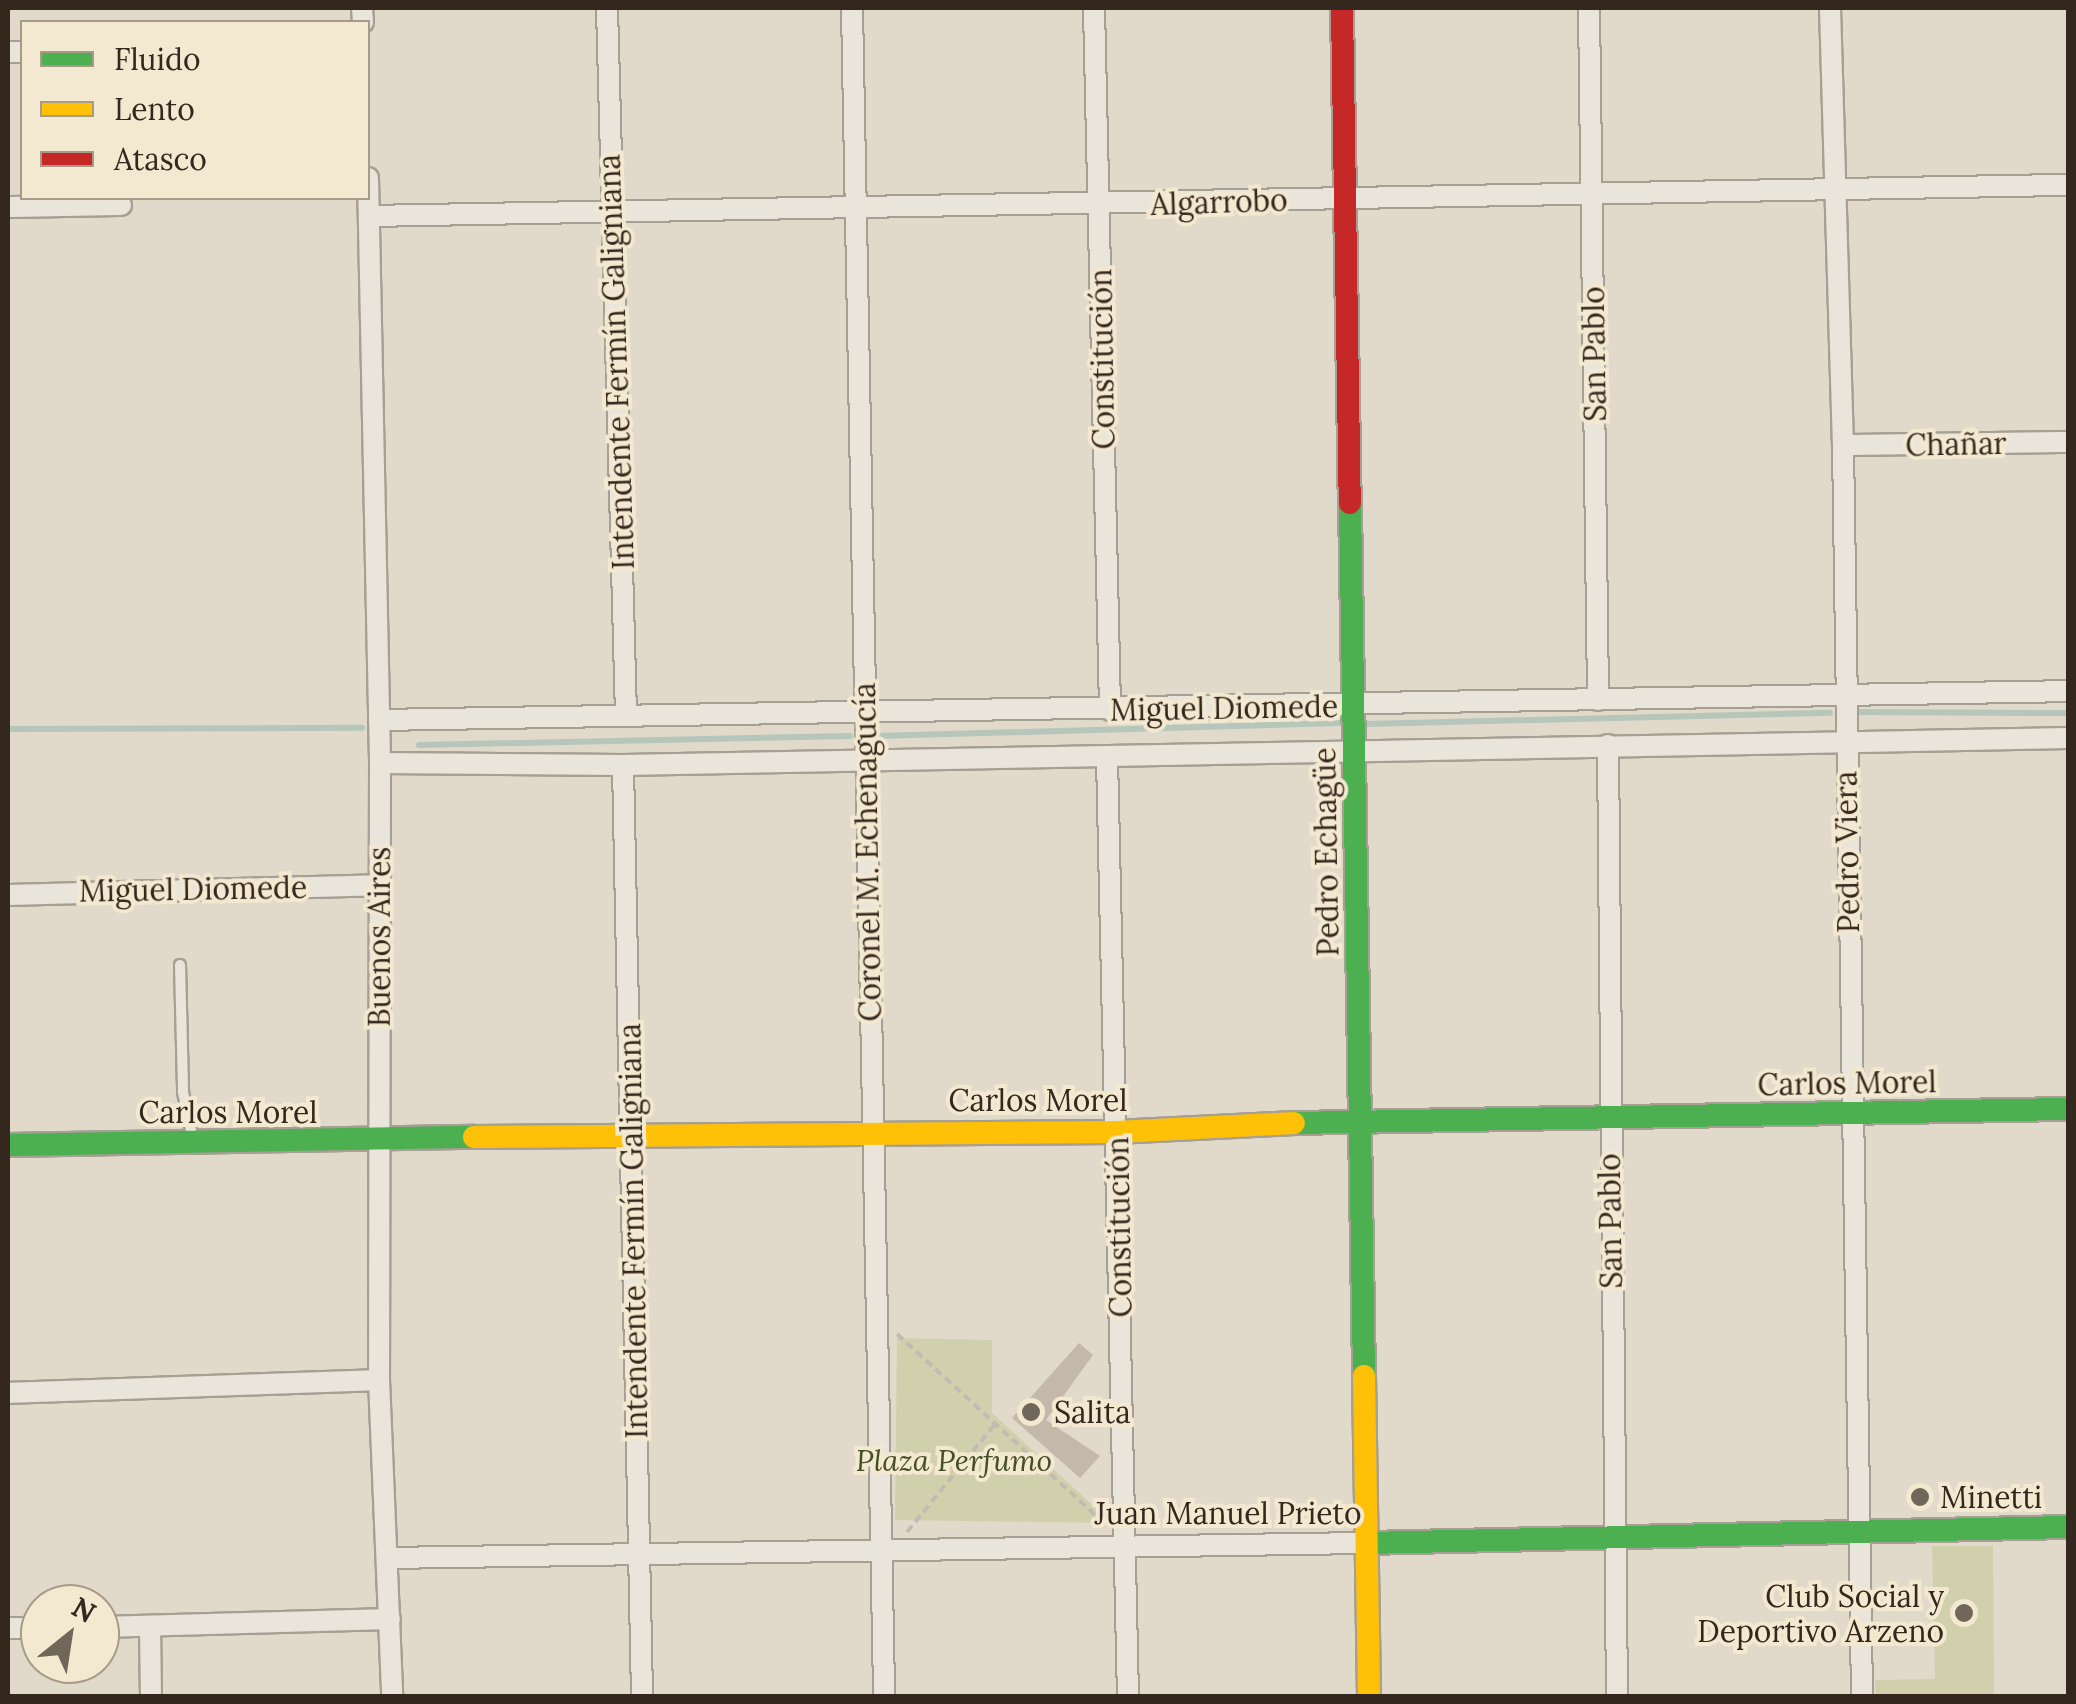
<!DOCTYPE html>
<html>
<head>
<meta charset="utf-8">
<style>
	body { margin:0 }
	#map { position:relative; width:2076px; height:1704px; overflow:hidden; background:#e1daca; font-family:Lora,serif }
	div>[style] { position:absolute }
	.green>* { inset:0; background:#d1d0ad }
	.stream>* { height:6px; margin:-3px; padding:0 3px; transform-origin:3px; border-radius:3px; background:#b6c6bb }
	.building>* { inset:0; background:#c4b8ab }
	.path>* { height:4px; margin-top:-2px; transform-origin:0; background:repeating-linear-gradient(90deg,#c2bbb2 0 8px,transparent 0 13px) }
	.roads { filter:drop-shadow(2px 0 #a69f94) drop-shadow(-2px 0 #a69f94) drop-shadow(0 2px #a69f94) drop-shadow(0 -2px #a69f94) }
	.lane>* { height:10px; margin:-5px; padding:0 5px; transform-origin:5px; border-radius:5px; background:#eae5db }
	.street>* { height:20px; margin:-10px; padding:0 10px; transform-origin:10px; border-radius:10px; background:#eae5db }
	.fast>* { height:22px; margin:-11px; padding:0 11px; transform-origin:11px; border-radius:11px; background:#4caf50 }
	.slow>* { height:22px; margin:-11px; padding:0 11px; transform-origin:11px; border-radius:11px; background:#ffc107 }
	.jam>* { height:22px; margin:-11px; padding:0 11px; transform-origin:11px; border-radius:11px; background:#c62828 }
	.dots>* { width:28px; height:28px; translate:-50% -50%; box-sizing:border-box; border:5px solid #f3e8d0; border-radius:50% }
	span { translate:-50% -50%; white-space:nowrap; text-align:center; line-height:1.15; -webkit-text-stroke:8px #f3e8d0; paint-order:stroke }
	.street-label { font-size:30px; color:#34271d }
	.poi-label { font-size:30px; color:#34271d }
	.left { translate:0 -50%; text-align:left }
	.right { translate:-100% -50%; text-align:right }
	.park-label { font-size:30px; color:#454f25; font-style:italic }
	.frame { position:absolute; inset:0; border:10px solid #34271d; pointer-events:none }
	.legend { position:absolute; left:20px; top:20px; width:350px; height:180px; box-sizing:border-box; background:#f3e8d0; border:2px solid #a79b88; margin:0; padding:12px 18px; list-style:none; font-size:30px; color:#34271d }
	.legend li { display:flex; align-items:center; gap:20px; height:50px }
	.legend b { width:50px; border:2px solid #a79b88 }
	.north { position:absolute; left:20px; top:1584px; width:100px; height:100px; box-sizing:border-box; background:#f3e8d0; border:2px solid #a79b88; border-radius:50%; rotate:30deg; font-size:28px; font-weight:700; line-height:40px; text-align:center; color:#34271d }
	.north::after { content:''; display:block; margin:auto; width:35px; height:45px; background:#71665a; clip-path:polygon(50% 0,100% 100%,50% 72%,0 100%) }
</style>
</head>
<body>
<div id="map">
	<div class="green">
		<i style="clip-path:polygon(897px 1338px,992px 1340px,992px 1413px,1112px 1523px,895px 1520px)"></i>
		<i style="clip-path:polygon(1932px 1546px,1993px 1546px,1994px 1696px,1876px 1696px,1875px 1680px,1935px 1679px)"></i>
	</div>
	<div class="stream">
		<i style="left:1857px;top:712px;width:211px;rotate:0.3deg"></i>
		<i style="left:1367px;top:724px;width:463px;rotate:-1.4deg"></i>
		<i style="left:8px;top:729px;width:354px;rotate:-0.2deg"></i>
		<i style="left:878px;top:736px;width:464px;rotate:-1.6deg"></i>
		<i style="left:419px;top:745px;width:431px;rotate:-1.2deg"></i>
	</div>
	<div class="building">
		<i style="clip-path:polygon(1079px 1343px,1093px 1355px,1046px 1420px,1100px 1456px,1080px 1478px,1012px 1418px)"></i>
	</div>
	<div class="path">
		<i style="left:897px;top:1334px;width:280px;rotate:42.4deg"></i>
		<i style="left:907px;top:1532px;width:141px;rotate:-50.8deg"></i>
	</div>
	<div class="roads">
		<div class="lane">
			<i style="left:180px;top:965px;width:127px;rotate:88.6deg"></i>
			<i style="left:183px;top:1092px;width:49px;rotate:78.2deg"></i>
		</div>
		<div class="street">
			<i style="left:362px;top:8px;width:14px;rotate:86deg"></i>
			<i style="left:607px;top:8px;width:708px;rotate:88.46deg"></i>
			<i style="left:852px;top:8px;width:1688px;rotate:88.91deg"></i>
			<i style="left:1094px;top:8px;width:702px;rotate:88.69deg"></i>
			<i style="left:1589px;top:8px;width:692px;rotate:89.25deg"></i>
			<i style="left:1830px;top:8px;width:437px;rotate:88.3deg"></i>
			<i style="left:1843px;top:445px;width:1251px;rotate:89.13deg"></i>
			<i style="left:8px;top:52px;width:14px"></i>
			<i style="left:368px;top:178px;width:585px;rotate:88.82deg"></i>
			<i style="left:380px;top:763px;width:617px;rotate:90.09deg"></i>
			<i style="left:379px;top:1380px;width:316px;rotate:87.6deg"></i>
			<i style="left:8px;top:207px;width:113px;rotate:-1deg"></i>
			<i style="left:369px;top:216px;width:1699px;rotate:-1.05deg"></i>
			<i style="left:1843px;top:445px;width:225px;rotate:-0.8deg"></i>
			<i style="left:379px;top:720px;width:1689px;rotate:-0.98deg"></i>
			<i style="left:1608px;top:745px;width:951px;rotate:89.46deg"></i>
			<i style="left:1107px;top:757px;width:939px;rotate:88.72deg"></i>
			<i style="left:380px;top:763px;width:243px;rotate:0.5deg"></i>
			<i style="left:623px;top:765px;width:1445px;rotate:-1.07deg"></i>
			<i style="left:623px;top:765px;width:931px;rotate:88.83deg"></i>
			<i style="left:8px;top:895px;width:370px;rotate:-1.5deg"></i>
			<i style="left:8px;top:1393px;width:371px;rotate:-2deg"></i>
			<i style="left:387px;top:1558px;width:980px;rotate:-0.88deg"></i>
			<i style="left:150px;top:1626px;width:70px;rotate:89.2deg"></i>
			<i style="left:100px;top:1627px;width:290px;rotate:-1.6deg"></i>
			<i style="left:8px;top:1628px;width:32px"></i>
		</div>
		<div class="fast">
			<i style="left:1350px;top:503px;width:873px;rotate:89.08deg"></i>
			<i style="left:1294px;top:1123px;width:774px;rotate:-1.04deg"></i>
			<i style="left:8px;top:1145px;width:466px;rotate:-1deg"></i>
			<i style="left:1367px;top:1543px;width:701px;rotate:-1.31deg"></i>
		</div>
		<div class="slow">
			<i style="left:474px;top:1137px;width:643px;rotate:-0.45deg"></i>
			<i style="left:1117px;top:1132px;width:177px;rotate:-2.9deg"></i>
			<i style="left:1364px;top:1376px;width:320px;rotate:89.1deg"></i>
		</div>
		<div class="jam">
			<i style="left:1342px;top:8px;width:495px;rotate:89.1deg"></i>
		</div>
	</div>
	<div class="dots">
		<i style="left:1031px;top:1412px;background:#71665a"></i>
		<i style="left:1920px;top:1497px;background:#71665a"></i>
		<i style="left:1964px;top:1613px;background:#71665a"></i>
	</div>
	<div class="street-label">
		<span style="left:1219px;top:202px;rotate:-2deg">Algarrobo</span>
		<span style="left:1594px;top:354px;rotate:-91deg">San Pablo</span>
		<span style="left:1102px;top:359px;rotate:-91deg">Constitución</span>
		<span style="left:616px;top:362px;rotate:-92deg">Intendente Fermín Galigniana</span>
		<span style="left:1956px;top:444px;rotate:-1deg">Chañar</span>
		<span style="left:1224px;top:708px;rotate:-1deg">Miguel Diomede</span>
		<span style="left:867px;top:852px;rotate:-91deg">Coronel M. Echenagucía</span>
		<span style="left:1326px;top:852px;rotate:-91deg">Pedro Echagüe</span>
		<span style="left:1847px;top:852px;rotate:-91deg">Pedro Viera</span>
		<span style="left:193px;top:889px;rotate:-1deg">Miguel Diomede</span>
		<span style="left:379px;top:937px;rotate:-90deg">Buenos Aires</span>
		<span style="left:1847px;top:1083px;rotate:-1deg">Carlos Morel</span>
		<span style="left:1038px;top:1100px">Carlos Morel</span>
		<span style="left:228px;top:1112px">Carlos Morel</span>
		<span style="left:1610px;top:1221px;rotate:-91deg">San Pablo</span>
		<span style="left:1119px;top:1227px;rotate:-91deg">Constitución</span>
		<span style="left:633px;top:1231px;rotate:-91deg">Intendente Fermín Galigniana</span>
		<span style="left:1228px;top:1513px">Juan Manuel Prieto</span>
	</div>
	<div class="poi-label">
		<span class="left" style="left:1054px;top:1412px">Salita</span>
		<span class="left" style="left:1940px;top:1497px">Minetti</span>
		<span class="right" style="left:1944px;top:1613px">Club Social y<br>Deportivo Arzeno</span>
	</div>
	<div class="park-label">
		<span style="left:954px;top:1460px">Plaza Perfumo</span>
	</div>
	<div class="frame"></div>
	<ul class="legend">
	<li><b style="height:12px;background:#4caf50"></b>Fluido</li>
	<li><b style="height:12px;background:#ffc107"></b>Lento</li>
	<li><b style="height:12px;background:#c62828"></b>Atasco</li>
	</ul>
	<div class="north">N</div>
</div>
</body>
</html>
